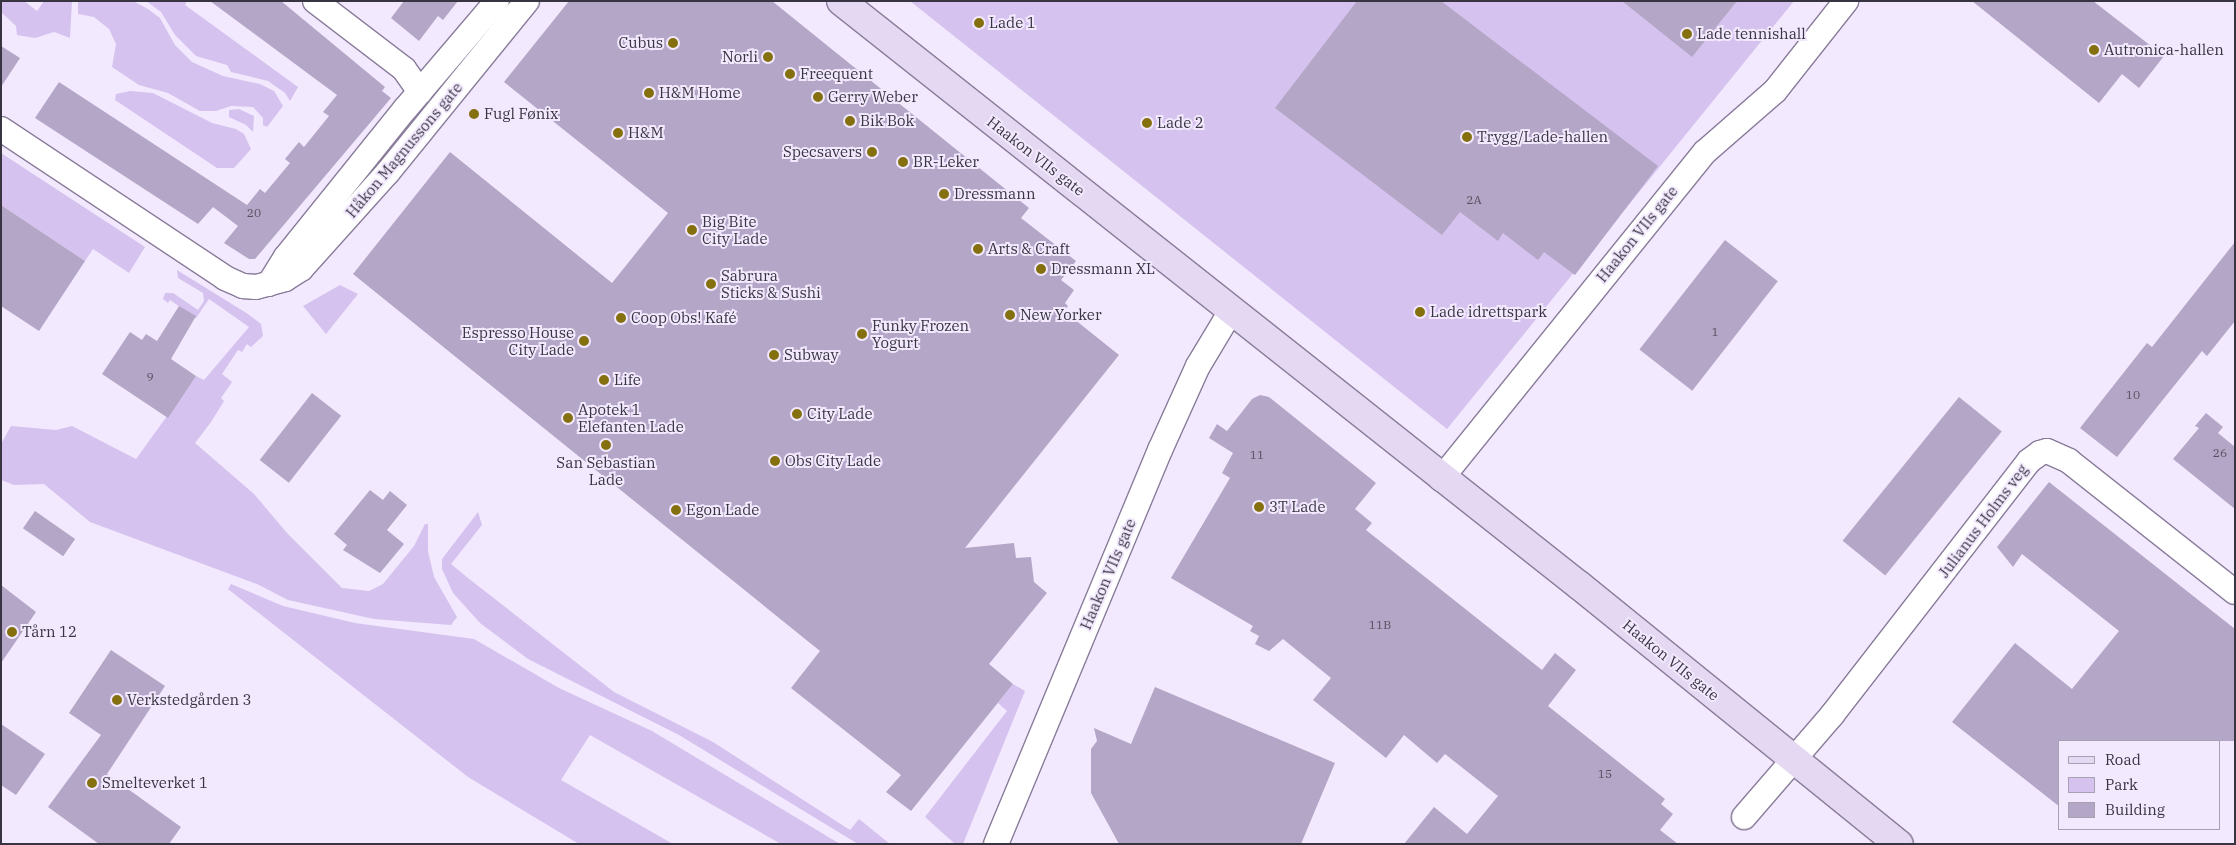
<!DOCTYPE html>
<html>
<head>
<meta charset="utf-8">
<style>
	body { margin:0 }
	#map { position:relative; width:2236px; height:845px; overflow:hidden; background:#f2e9fe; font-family:"IBM Plex Serif",serif }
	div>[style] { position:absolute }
	.green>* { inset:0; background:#d5c2ee }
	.building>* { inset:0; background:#b4a6c6; transform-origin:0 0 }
	.roads { filter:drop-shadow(1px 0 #897c9a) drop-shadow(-1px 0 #897c9a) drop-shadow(0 1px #897c9a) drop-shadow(0 -1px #897c9a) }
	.minor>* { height:24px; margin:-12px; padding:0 12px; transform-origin:12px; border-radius:12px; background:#fff }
	.secondary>* { height:28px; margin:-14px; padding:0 14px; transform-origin:14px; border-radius:14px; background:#e4d8f2 }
	.dots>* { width:14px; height:14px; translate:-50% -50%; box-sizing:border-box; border:2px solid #f2e9fe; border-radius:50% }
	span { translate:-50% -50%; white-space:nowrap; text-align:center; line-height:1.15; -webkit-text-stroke:4px #f2e9fe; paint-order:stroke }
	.number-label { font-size:12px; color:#585062 }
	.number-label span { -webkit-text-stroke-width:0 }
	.poi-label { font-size:15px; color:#393441 }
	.left { translate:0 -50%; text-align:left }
	.right { translate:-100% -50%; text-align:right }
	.street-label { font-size:15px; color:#393441 }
	.frame { position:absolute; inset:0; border:2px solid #393441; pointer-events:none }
	.legend { position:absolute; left:2058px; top:740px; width:162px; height:90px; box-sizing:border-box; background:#f2e9fe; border:1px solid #a8a1b2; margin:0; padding:6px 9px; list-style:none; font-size:15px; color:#393441 }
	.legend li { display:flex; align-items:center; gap:10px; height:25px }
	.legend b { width:25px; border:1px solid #a8a1b2 }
</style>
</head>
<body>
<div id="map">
	<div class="green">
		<i style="clip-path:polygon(1px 1px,24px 1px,37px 11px,44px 1px,72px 1px,70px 38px,54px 32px,35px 38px,17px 35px,16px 26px,1px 12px)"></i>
		<i style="clip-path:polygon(78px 1px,133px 1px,148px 9px,160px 18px,175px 45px,192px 62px,223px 76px,260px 84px,274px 91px,283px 106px,267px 127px,263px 125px,263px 118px,253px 107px,231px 106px,216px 111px,200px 111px,168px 93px,139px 85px,112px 67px,116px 44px,109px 29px,94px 17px,78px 14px)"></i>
		<i style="clip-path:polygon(146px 1px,187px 1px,185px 5px,298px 87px,290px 101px,285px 93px,268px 81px,231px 72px,227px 65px,196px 56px,175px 35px,161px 12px)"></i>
		<i style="clip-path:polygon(910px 1px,1794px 1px,1447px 429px)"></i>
		<i style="clip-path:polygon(130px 91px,153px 93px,212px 123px,236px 129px,244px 134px,251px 149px,234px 168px,217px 168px,115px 100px,116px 94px)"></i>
		<i style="clip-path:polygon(239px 109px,254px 116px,253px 132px,246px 125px,229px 117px,229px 110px)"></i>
		<i style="clip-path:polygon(1px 153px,145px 247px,129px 273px,93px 249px,85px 261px,1px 205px)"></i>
		<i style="clip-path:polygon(177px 270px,248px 314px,261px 324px,263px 336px,251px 347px,247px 344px,242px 352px,238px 350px,222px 374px,232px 382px,221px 398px,224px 401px,211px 422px,195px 443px,254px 494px,287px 533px,342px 588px,369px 591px,383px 584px,414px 546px,425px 524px,428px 524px,428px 551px,434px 577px,457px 617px,451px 625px,374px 619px,288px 600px,257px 584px,90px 522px,44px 484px,14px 485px,1px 480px,1px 444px,11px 426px,56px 430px,72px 426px,136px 459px,196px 376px,204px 380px,249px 327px,209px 299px,196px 318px,170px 300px,168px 303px,163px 299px,165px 293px,173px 293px,198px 310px,204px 301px,203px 293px,178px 278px)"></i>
		<i style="clip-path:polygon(340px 285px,358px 294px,326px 334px,303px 306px)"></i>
		<i style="clip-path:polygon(478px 512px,482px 525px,451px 564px,468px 578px,614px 692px,713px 742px,850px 830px,859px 819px,890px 844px,858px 844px,679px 735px,528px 659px,480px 623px,453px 593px,442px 569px,442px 559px)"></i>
		<i style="clip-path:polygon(231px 584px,283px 606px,355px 623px,474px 639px,559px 688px,652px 731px,840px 844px,781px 844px,590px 735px,561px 780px,673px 844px,579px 844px,468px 777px,228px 589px)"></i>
		<i style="clip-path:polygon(1013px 684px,1025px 691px,963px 844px,955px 844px,925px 817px,1007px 711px,998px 703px)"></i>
	</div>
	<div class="building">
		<i style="clip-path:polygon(210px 1px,281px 1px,385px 87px,382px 91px,391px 98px,255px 259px,249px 259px,224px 243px,238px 226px,213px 207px,198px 224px,35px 118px,59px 82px,247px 205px,260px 189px,265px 193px,290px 163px,285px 159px,299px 142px,304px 147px,329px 116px,323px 112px,337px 95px)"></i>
		<i style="clip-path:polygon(404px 1px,458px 1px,443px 20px,438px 16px,419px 41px,391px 18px)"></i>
		<i style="clip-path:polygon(569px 1px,772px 1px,1029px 208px,1021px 218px,1076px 261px,1061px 280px,1074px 290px,1065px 303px,1068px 306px,1064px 311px,1119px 355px,965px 548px,1014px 543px,1016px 558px,1031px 557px,1034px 582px,1047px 593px,989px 664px,1013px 684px,911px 811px,886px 792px,901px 775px,791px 688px,820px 651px,353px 274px,450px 152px,612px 283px,668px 213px,504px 82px)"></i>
		<i style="clip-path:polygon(1357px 1px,1441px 1px,1658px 166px,1575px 275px,1544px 252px,1538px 260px,1503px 233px,1498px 241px,1460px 212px,1442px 235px,1275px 108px)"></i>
		<i style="clip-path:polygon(1622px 1px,1737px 1px,1692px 57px)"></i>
		<i style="clip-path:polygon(1972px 1px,2093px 1px,2164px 56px,2139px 88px,2122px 74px,2099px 103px)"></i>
		<i style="clip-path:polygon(1px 46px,20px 58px,1px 87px)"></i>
		<i style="clip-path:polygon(1px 205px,85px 261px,39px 331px,1px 306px)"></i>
		<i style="left:1725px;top:240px;width:67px;height:139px;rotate:38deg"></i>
		<i style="clip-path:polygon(2235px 242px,2235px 321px,2207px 356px,2202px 351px,2117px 457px,2080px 428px,2147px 343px,2152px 347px)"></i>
		<i style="clip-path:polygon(179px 306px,196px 316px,171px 359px,196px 376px,168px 418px,102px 374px,130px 332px,142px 340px,146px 334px,157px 341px)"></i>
		<i style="left:312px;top:393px;width:37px;height:85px;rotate:38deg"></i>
		<i style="clip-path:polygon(1260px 395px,1269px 397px,1376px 483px,1355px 509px,1372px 523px,1366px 530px,1542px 670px,1555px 653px,1576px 670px,1548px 706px,1665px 799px,1661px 804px,1673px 814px,1660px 830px,1678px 844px,1404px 844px,1434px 807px,1467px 834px,1498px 796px,1445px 754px,1437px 763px,1404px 735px,1386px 758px,1313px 700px,1331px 678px,1283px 639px,1269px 651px,1255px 644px,1259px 636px,1250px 631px,1253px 626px,1171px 578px,1230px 478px,1222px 473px,1233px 453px,1209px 438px,1217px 424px,1227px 431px,1252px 399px)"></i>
		<i style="left:1959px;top:397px;width:55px;height:185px;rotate:39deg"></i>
		<i style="clip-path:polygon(2206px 413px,2223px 427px,2218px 433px,2235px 447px,2235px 509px,2173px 459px,2199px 428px,2195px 426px)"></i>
		<i style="clip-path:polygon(2049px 482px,2235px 629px,2235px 741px,2060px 741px,2060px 807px,1952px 722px,2015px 643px,2072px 689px,2119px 631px,2022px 554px,2013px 567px,1997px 547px)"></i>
		<i style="clip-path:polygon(370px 490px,383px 500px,390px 491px,407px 505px,387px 530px,404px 544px,380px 573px,343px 550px,347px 545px,334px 534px)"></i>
		<i style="left:35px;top:511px;width:49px;height:21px;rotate:35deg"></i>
		<i style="clip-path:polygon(1px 585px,36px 612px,1px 663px)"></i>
		<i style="clip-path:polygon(111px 650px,165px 686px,107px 774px,181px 827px,169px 844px,99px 844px,48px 807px,101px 735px,69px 713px)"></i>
		<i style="clip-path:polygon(1155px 687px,1335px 763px,1301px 844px,1119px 844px,1091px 793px,1091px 749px,1097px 741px,1094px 728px,1131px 744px)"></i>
		<i style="clip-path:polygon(1px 724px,45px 754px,16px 795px,1px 785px)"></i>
	</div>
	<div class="roads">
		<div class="minor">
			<i style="left:315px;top:1px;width:112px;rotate:37.4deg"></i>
			<i style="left:404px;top:69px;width:28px;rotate:55deg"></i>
			<i style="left:1px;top:129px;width:269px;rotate:33.6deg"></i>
			<i style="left:225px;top:278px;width:20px;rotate:24deg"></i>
			<i style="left:243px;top:286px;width:13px;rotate:4deg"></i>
			<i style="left:256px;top:287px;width:30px;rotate:-15deg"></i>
			<i style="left:285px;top:279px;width:19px;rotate:-32deg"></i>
			<i style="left:301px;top:269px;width:130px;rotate:-48.1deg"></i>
			<i style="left:388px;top:172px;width:220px;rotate:-50.9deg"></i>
			<i style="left:269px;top:284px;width:32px;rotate:-58deg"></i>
			<i style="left:286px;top:257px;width:191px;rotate:-51.2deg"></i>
			<i style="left:406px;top:108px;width:140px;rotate:-49.6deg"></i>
			<i style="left:1441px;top:479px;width:420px;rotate:-51.1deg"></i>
			<i style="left:1705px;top:152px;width:93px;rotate:-41.1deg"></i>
			<i style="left:1775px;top:91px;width:115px;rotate:-51.7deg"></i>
			<i style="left:1744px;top:817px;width:135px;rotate:-49.2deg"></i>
			<i style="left:1832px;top:715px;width:321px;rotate:-52.2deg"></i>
			<i style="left:2029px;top:461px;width:14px;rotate:-36deg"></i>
			<i style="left:2040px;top:453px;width:7px;rotate:-16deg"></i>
			<i style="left:2047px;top:451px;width:24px;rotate:24deg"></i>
			<i style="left:2069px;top:461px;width:211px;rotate:38.3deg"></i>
			<i style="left:996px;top:844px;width:427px;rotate:-67.4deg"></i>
			<i style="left:1160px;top:450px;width:92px;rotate:-65.7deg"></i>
			<i style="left:1198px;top:366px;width:64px;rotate:-59deg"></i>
		</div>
		<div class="secondary">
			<i style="left:841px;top:1px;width:943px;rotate:38.37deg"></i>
			<i style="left:1580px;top:586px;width:410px;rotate:39deg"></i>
		</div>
	</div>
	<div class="dots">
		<i style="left:979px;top:23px;background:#85700f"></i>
		<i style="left:1687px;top:34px;background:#85700f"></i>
		<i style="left:673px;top:43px;background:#85700f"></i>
		<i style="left:2094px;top:50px;background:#85700f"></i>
		<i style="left:768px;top:57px;background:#85700f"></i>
		<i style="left:790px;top:74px;background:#85700f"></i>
		<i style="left:649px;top:93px;background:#85700f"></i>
		<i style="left:818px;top:97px;background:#85700f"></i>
		<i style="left:474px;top:114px;background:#85700f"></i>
		<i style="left:850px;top:121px;background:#85700f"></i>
		<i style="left:1147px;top:123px;background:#85700f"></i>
		<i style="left:618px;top:133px;background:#85700f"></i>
		<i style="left:1467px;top:137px;background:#85700f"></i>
		<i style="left:872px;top:152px;background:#85700f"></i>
		<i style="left:903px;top:162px;background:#85700f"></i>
		<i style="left:944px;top:194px;background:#85700f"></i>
		<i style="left:692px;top:230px;background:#85700f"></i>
		<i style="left:978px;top:249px;background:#85700f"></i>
		<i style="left:1041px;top:269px;background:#85700f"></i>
		<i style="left:711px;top:284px;background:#85700f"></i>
		<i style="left:1420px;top:312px;background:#85700f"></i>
		<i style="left:1010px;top:315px;background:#85700f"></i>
		<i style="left:621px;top:318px;background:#85700f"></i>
		<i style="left:862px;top:334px;background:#85700f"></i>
		<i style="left:584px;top:341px;background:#85700f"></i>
		<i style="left:774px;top:355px;background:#85700f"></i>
		<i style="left:604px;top:380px;background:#85700f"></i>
		<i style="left:797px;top:414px;background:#85700f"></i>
		<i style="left:568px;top:418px;background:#85700f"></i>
		<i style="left:606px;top:445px;background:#85700f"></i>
		<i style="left:775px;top:461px;background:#85700f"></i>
		<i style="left:1259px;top:507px;background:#85700f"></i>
		<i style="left:676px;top:510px;background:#85700f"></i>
		<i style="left:12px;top:632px;background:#85700f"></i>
		<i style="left:117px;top:700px;background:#85700f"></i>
		<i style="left:92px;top:783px;background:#85700f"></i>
	</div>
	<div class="number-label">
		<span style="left:1474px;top:200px">2A</span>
		<span style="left:254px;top:213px">20</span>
		<span style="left:1715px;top:332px">1</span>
		<span style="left:150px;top:377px">9</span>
		<span style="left:2133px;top:395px">10</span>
		<span style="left:2220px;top:453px">26</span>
		<span style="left:1257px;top:455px">11</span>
		<span style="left:1380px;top:625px">11B</span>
		<span style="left:1605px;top:774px">15</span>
	</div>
	<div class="poi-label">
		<span class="left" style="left:989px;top:23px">Lade 1</span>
		<span class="left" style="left:1697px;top:34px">Lade tennishall</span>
		<span class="right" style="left:663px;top:43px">Cubus</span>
		<span class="left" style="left:2104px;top:50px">Autronica-hallen</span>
		<span class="right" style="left:758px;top:57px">Norli</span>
		<span class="left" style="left:800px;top:74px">Freequent</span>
		<span class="left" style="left:659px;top:93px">H&amp;M Home</span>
		<span class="left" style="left:828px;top:97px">Gerry Weber</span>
		<span class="left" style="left:484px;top:114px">Fugl Fønix</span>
		<span class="left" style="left:860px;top:121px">Bik Bok</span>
		<span class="left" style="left:1157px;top:123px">Lade 2</span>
		<span class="left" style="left:628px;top:133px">H&amp;M</span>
		<span class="left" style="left:1477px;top:137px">Trygg/Lade-hallen</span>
		<span class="right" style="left:862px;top:152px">Specsavers</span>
		<span class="left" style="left:913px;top:162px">BR-Leker</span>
		<span class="left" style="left:954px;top:194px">Dressmann</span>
		<span class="left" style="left:702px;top:230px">Big Bite<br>City Lade</span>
		<span class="left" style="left:988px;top:249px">Arts &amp; Craft</span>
		<span class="left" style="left:1051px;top:269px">Dressmann XL</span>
		<span class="left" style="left:721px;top:284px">Sabrura<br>Sticks &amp; Sushi</span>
		<span class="left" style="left:1430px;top:312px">Lade idrettspark</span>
		<span class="left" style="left:1020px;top:315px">New Yorker</span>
		<span class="left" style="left:631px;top:318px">Coop Obs! Kafé</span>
		<span class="left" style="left:872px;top:334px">Funky Frozen<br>Yogurt</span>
		<span class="right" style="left:574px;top:341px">Espresso House<br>City Lade</span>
		<span class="left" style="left:784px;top:355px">Subway</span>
		<span class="left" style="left:614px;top:380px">Life</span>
		<span class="left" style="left:578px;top:418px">Apotek 1<br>Elefanten Lade</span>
		<span class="left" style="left:807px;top:414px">City Lade</span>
		<span class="left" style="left:785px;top:461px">Obs City Lade</span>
		<span style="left:606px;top:471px">San Sebastian<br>Lade</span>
		<span class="left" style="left:1269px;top:507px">3T Lade</span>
		<span class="left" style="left:686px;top:510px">Egon Lade</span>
		<span class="left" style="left:22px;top:632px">Tårn 12</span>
		<span class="left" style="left:127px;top:700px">Verkstedgården 3</span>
		<span class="left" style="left:102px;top:783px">Smelteverket 1</span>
	</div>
	<div class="street-label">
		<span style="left:404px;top:150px;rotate:-50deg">Håkon Magnussons gate</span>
		<span style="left:1036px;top:156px;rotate:38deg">Haakon VIIs gate</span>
		<span style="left:1637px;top:234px;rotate:-51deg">Haakon VIIs gate</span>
		<span style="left:1983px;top:521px;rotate:-53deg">Julianus Holms veg</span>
		<span style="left:1108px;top:574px;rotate:-67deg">Haakon VIIs gate</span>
		<span style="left:1671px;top:660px;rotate:39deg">Haakon VIIs gate</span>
	</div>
	<div class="frame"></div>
	<ul class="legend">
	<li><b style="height:6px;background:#e4d8f2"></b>Road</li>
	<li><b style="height:14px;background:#d5c2ee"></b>Park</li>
	<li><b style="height:14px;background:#b4a6c6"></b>Building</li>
	</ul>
</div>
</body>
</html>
